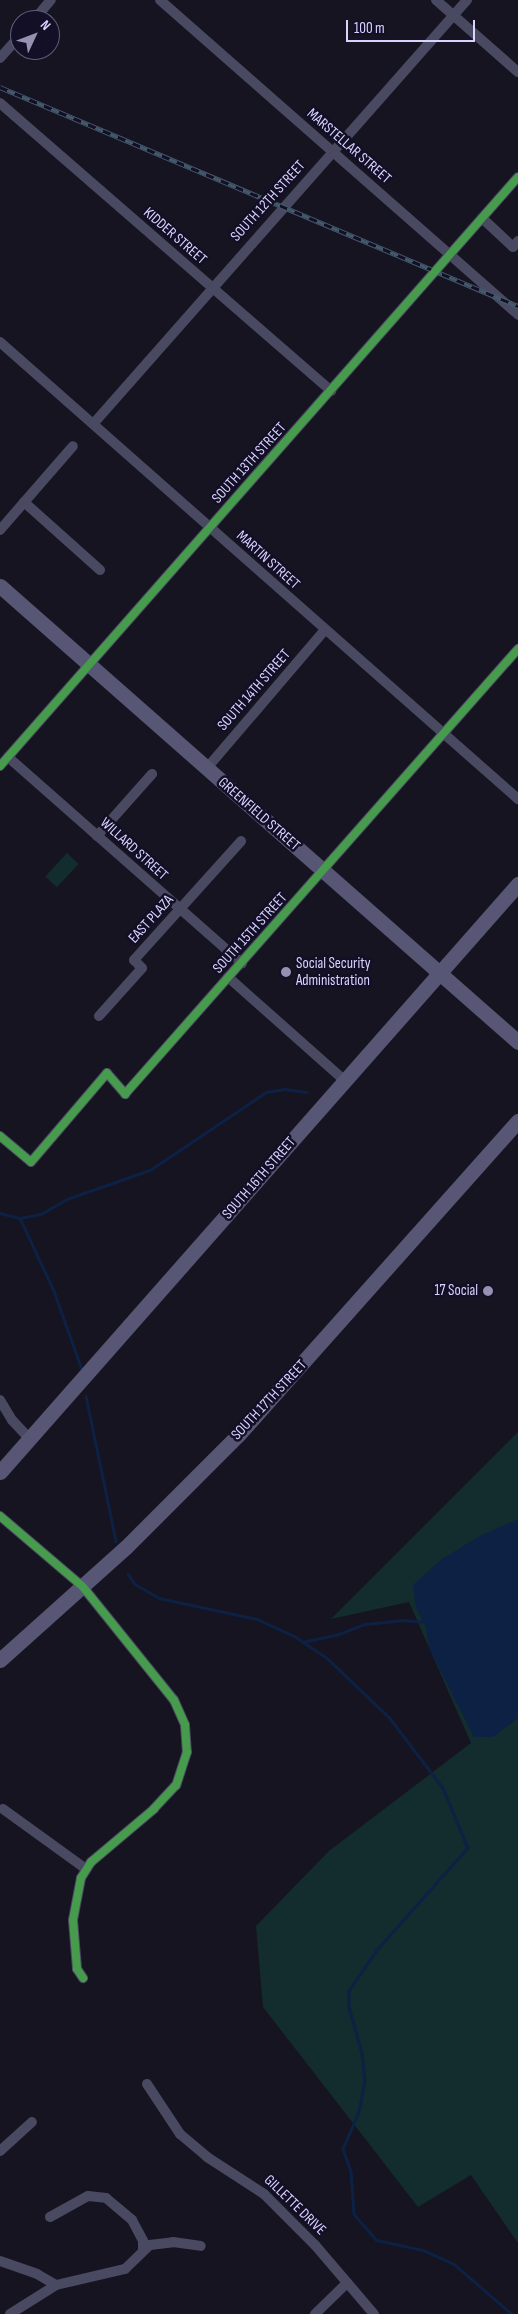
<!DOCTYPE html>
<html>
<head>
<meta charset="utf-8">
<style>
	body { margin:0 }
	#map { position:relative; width:518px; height:2314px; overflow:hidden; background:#161421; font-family:"Sofia Sans Condensed",sans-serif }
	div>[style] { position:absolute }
	.green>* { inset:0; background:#132c2d; transform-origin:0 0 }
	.water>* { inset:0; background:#0d2144 }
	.stream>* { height:2.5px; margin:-1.25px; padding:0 1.25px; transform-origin:1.25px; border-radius:1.25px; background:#0d2144 }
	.minor>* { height:10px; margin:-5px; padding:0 5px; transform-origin:5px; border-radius:5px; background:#4a4962 }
	.secondary>* { height:15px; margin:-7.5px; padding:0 7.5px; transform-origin:7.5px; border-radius:7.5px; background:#575674 }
	.rail>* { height:4.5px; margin-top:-2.25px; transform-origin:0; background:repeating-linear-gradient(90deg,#130f26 0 8px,#43596b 0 16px); box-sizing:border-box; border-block:1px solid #43596b }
	.cycleway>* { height:8px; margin:-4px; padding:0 4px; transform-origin:4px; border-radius:4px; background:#469c4c }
	.dots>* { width:14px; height:14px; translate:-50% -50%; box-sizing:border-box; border:2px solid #130f26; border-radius:50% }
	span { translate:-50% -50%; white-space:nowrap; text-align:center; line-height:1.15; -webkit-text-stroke:5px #130f26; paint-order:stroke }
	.street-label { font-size:15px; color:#d9d4ff }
	.poi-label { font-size:15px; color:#d9d4ff }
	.left { translate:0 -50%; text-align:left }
	.right { translate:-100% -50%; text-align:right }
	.north { position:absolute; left:10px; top:10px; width:50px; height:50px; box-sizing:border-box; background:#130f26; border:1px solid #625e7d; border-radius:50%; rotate:47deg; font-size:14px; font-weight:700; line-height:20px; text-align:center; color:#d9d4ff }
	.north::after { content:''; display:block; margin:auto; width:18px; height:22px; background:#9591b1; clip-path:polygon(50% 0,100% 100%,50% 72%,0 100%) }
	.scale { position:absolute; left:346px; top:20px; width:129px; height:22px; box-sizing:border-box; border:2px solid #d9d4ff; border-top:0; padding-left:6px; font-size:15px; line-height:18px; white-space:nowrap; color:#d9d4ff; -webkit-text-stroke:4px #130f26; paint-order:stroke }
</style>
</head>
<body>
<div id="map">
	<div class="green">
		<i style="left:67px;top:853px;width:16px;height:32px;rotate:43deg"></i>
		<i style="clip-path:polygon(518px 1432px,518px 2243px,471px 2175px,418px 2207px,263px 2007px,256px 1926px,329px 1851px,471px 1743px,409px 1602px,331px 1619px)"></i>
	</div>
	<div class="water">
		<i style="clip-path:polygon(518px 1519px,518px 1718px,493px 1737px,474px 1737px,430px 1650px,425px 1625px,416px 1608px,413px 1585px,442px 1559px,480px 1536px)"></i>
	</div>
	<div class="stream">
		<i style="left:0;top:1213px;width:21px;rotate:14deg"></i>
		<i style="left:20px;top:1218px;width:21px;rotate:-11deg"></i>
		<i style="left:41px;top:1214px;width:30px;rotate:-30deg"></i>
		<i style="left:67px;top:1199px;width:88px;rotate:-19.3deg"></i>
		<i style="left:150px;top:1170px;width:140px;rotate:-33.9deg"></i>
		<i style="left:266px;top:1092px;width:19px;rotate:-9deg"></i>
		<i style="left:285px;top:1089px;width:22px;rotate:8deg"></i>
		<i style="left:20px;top:1218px;width:81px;rotate:65deg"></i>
		<i style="left:54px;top:1291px;width:81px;rotate:70.4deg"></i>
		<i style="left:86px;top:1396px;width:148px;rotate:78.3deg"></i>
		<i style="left:128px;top:1574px;width:12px;rotate:55deg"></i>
		<i style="left:135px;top:1584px;width:28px;rotate:30deg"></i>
		<i style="left:159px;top:1598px;width:100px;rotate:12.1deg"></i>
		<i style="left:257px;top:1619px;width:43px;rotate:24.8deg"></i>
		<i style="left:296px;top:1637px;width:37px;rotate:34deg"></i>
		<i style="left:327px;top:1658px;width:86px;rotate:43.6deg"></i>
		<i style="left:389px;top:1717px;width:89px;rotate:52.7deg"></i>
		<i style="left:443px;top:1788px;width:65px;rotate:67.4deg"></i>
		<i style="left:468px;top:1848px;width:135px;rotate:131.7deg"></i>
		<i style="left:378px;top:1949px;width:51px;rotate:124.6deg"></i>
		<i style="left:349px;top:1991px;width:16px;rotate:90deg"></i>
		<i style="left:349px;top:2007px;width:48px;rotate:74.2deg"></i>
		<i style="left:362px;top:2053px;width:28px;rotate:84deg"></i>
		<i style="left:365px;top:2081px;width:32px;rotate:101deg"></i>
		<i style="left:359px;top:2112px;width:40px;rotate:113.4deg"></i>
		<i style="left:343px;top:2149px;width:23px;rotate:70deg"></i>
		<i style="left:351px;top:2171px;width:43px;rotate:86deg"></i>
		<i style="left:354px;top:2214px;width:35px;rotate:49deg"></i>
		<i style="left:377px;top:2240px;width:47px;rotate:12.3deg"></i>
		<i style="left:423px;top:2250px;width:34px;rotate:24deg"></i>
		<i style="left:454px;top:2264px;width:77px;rotate:40.8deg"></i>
		<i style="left:302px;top:1642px;width:35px;rotate:-12deg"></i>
		<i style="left:336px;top:1635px;width:31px;rotate:-21deg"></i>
		<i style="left:365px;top:1624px;width:38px;rotate:-6deg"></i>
		<i style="left:403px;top:1620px;width:21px;rotate:5deg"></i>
	</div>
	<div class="minor">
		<i style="left:160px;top:0;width:477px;rotate:41.3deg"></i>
		<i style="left:436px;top:0;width:109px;rotate:41.3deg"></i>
		<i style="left:34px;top:20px;width:26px;rotate:-50deg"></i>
		<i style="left:0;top:58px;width:30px;rotate:-48deg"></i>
		<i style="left:0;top:103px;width:439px;rotate:41deg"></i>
		<i style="left:482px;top:218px;width:42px;rotate:43.1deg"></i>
		<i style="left:513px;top:247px;width:8px;rotate:-50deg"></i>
		<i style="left:0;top:342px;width:691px;rotate:41.42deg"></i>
		<i style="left:94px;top:423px;width:564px;rotate:-48.59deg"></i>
		<i style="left:24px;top:502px;width:102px;rotate:41.8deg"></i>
		<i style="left:0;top:530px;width:111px;rotate:-49deg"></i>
		<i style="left:8px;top:757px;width:312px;rotate:41.4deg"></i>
		<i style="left:0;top:766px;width:784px;rotate:-48.67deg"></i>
		<i style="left:207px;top:768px;width:182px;rotate:-49.5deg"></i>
		<i style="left:97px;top:836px;width:83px;rotate:-48.4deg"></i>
		<i style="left:228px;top:977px;width:157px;rotate:41.6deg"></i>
		<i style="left:99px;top:1016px;width:64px;rotate:-48.1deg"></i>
		<i style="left:142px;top:968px;width:11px;rotate:-135deg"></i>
		<i style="left:134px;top:960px;width:160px;rotate:-48deg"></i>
		<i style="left:0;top:1136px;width:40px;rotate:40deg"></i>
		<i style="left:31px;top:1162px;width:117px;rotate:-49.5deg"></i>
		<i style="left:107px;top:1073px;width:28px;rotate:49deg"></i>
		<i style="left:125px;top:1094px;width:594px;rotate:-48.55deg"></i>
		<i style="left:0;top:1400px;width:23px;rotate:59deg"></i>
		<i style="left:12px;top:1420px;width:26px;rotate:47deg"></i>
		<i style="left:0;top:1516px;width:109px;rotate:40.5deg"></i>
		<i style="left:83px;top:1587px;width:145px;rotate:51.2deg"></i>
		<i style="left:174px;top:1700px;width:27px;rotate:66deg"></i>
		<i style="left:185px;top:1725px;width:27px;rotate:86deg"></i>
		<i style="left:187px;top:1752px;width:35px;rotate:108deg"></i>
		<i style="left:176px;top:1785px;width:33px;rotate:133deg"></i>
		<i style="left:154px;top:1809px;width:82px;rotate:139.9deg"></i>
		<i style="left:91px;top:1862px;width:19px;rotate:122deg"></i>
		<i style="left:81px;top:1878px;width:43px;rotate:100.8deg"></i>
		<i style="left:73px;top:1920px;width:49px;rotate:85.3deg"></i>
		<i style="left:77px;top:1969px;width:11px;rotate:56deg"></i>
		<i style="left:3px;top:1809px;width:102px;rotate:35.9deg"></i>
		<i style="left:147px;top:2084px;width:60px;rotate:56.6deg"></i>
		<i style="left:180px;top:2134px;width:35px;rotate:40deg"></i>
		<i style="left:207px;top:2157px;width:68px;rotate:33deg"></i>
		<i style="left:264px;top:2194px;width:72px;rotate:45deg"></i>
		<i style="left:315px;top:2245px;width:91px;rotate:49.5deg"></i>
		<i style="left:0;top:2151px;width:43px;rotate:-42.2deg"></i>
		<i style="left:50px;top:2217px;width:43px;rotate:-28.9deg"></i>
		<i style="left:88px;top:2196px;width:18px;rotate:6deg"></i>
		<i style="left:106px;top:2198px;width:34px;rotate:40deg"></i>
		<i style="left:132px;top:2220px;width:24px;rotate:62deg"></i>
		<i style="left:143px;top:2241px;width:9px;rotate:90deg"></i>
		<i style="left:0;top:2261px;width:39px;rotate:19deg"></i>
		<i style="left:37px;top:2274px;width:22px;rotate:30deg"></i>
		<i style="left:10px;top:2314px;width:54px;rotate:-32.2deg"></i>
		<i style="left:56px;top:2285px;width:71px;rotate:-13.1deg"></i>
		<i style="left:125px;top:2269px;width:35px;rotate:-44deg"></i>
		<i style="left:150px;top:2245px;width:23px;rotate:-7deg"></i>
		<i style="left:173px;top:2242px;width:28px;rotate:8deg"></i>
		<i style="left:315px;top:2314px;width:45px;rotate:-44.1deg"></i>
	</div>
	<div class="secondary">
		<i style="left:0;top:586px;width:690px;rotate:41.36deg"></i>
		<i style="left:0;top:1472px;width:784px;rotate:-48.62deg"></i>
		<i style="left:0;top:1660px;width:169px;rotate:-41.9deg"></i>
		<i style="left:126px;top:1547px;width:158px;rotate:-45deg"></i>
		<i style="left:238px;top:1435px;width:421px;rotate:-48.3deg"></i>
	</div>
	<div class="rail">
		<i style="left:0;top:87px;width:562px;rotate:22.92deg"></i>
	</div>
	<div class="cycleway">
		<i style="left:0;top:766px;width:784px;rotate:-48.67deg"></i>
		<i style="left:0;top:1136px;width:40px;rotate:40deg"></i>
		<i style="left:31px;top:1162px;width:117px;rotate:-49.5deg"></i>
		<i style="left:107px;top:1073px;width:28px;rotate:49deg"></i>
		<i style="left:125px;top:1094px;width:594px;rotate:-48.55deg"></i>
		<i style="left:0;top:1516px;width:109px;rotate:40.5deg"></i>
		<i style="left:83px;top:1587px;width:145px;rotate:51.2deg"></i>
		<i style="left:174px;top:1700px;width:27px;rotate:66deg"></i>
		<i style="left:185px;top:1725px;width:27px;rotate:86deg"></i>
		<i style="left:187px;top:1752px;width:35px;rotate:108deg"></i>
		<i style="left:176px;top:1785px;width:33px;rotate:133deg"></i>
		<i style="left:154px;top:1809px;width:82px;rotate:139.9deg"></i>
		<i style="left:91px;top:1862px;width:19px;rotate:122deg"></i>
		<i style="left:81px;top:1878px;width:43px;rotate:100.8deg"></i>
		<i style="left:73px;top:1920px;width:49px;rotate:85.3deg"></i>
		<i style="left:77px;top:1969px;width:11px;rotate:56deg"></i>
	</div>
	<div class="dots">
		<i style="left:286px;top:972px;background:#9591b1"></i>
		<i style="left:488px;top:1291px;background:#9591b1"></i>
	</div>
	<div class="street-label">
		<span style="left:349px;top:146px;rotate:41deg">MARSTELLAR STREET</span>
		<span style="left:268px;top:201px;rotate:-48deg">SOUTH 12TH STREET</span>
		<span style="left:175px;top:236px;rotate:41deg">KIDDER STREET</span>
		<span style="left:249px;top:463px;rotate:-48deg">SOUTH 13TH STREET</span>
		<span style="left:268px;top:560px;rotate:42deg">MARTIN STREET</span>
		<span style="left:254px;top:690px;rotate:-49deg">SOUTH 14TH STREET</span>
		<span style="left:259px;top:814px;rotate:41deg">GREENFIELD STREET</span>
		<span style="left:134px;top:849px;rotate:42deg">WILLARD STREET</span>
		<span style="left:151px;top:919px;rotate:-48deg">EAST PLAZA</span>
		<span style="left:250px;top:933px;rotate:-48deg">SOUTH 15TH STREET</span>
		<span style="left:259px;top:1178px;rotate:-49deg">SOUTH 16TH STREET</span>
		<span style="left:269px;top:1400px;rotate:-47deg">SOUTH 17TH STREET</span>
		<span style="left:295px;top:2205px;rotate:44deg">GILLETTE DRIVE</span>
	</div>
	<div class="poi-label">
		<span class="left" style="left:296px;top:972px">Social Security<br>Administration</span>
		<span class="right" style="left:478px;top:1291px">17 Social</span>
	</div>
	<div class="north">N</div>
	<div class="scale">100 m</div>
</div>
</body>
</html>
